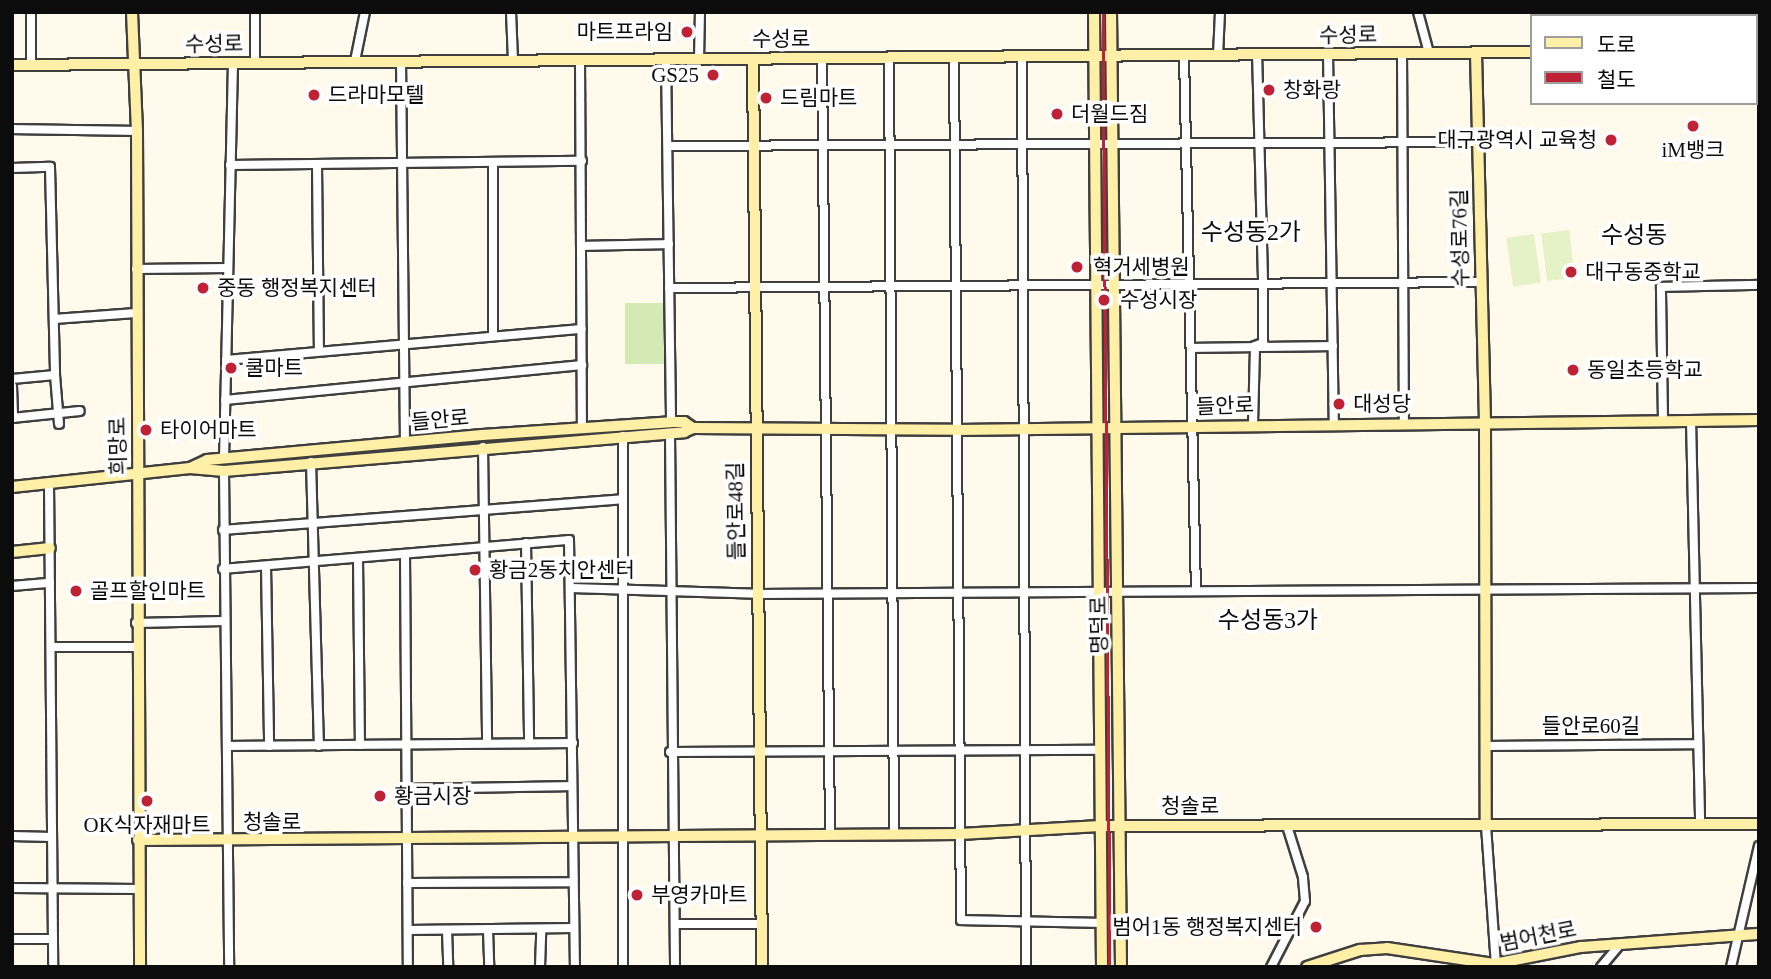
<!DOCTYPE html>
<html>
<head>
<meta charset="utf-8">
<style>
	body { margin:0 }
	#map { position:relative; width:1771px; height:979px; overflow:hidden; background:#fffaec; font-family:"Times New Roman","Noto Sans KR",serif }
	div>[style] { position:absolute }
	.green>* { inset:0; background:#d4eab5; transform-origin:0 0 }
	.pitch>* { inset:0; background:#e5f1c7; transform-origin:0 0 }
	.roads { filter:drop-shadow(2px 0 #3f3f3f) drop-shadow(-2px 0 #3f3f3f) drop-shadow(0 2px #3f3f3f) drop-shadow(0 -2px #3f3f3f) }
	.street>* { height:8px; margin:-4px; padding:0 4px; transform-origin:4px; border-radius:4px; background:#fff }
	.secondary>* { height:10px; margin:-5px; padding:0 5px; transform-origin:5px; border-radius:5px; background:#ffefa7 }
	.rail>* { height:2.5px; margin:-1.25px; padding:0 1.25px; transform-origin:1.25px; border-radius:1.25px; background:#bf2234 }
	.dots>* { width:19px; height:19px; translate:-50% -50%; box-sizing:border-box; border:4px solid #fff; border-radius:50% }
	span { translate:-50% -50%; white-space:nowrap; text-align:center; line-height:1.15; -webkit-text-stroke:7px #fff; paint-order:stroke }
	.poi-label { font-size:21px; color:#0c0c0c }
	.right { translate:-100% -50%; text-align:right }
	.left { translate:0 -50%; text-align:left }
	.street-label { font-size:21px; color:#0c0c0c }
	.quarter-label { font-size:24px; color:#0c0c0c }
	.frame { position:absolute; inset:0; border:14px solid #0c0c0c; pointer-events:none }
	.legend { position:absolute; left:1530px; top:14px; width:228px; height:91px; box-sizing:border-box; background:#fff; border:2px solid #9e9e9e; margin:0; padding:9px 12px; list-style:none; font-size:21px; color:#0c0c0c }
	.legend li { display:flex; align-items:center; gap:14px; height:35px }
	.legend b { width:35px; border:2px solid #9e9e9e }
</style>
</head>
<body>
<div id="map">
	<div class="green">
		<i style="left:625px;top:303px;width:39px;height:61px"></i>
	</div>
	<div class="pitch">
		<i style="left:1569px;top:230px;width:48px;height:28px;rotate:83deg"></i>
		<i style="left:1534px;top:234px;width:49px;height:28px;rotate:82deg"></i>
	</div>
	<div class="roads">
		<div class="street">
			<i style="left:31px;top:12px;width:53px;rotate:90deg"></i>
			<i style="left:255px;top:12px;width:50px;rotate:90deg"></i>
			<i style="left:511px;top:12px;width:48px;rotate:87.6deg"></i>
			<i style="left:1418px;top:12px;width:42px;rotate:75deg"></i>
			<i style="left:1599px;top:12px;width:4px;rotate:90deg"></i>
			<i style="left:1402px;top:53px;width:370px;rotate:89.7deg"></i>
			<i style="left:1328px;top:54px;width:370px;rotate:89.1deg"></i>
			<i style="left:1184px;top:55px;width:536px;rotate:88.72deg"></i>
			<i style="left:1218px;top:55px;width:43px;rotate:-87.3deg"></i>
			<i style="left:954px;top:57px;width:863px;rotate:89.54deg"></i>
			<i style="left:961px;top:920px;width:140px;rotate:1.2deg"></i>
			<i style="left:1022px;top:57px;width:910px;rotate:89.75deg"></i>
			<i style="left:822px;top:58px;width:777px;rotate:89.41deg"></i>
			<i style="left:889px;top:58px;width:776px;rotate:89.63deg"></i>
			<i style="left:666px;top:59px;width:363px;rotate:89.2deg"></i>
			<i style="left:699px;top:59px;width:47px;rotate:-88.8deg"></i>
			<i style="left:580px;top:60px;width:368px;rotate:89.7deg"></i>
			<i style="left:355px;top:61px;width:50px;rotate:-78.5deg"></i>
			<i style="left:401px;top:61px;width:381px;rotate:89.4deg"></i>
			<i style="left:12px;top:129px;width:125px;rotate:0.9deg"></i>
			<i style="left:670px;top:146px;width:807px;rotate:-0.28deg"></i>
			<i style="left:493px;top:163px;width:173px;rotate:90deg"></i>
			<i style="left:230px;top:165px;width:352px;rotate:-0.7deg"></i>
			<i style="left:317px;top:165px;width:186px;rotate:89.4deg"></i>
			<i style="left:12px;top:168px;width:38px;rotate:-2deg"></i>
			<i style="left:50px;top:167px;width:208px;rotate:88.6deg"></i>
			<i style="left:55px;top:375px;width:43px;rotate:174.7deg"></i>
			<i style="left:582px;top:246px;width:87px;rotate:-1.3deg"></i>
			<i style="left:136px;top:269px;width:92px;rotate:-0.6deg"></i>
			<i style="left:669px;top:288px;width:811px;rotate:-0.42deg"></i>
			<i style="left:54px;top:319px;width:82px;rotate:-4.2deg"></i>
			<i style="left:1191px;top:348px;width:142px;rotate:-0.8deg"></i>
			<i style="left:226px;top:360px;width:357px;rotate:-5deg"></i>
			<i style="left:55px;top:375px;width:49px;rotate:85.3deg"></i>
			<i style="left:12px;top:386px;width:32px;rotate:88deg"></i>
			<i style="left:225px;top:400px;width:359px;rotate:-5.6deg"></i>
			<i style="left:12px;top:418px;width:68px;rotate:-5.9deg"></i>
			<i style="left:1663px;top:420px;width:133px;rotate:-90.9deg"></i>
			<i style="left:1661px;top:287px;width:98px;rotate:-1.2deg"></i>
			<i style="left:1691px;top:420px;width:404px;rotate:88.7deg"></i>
			<i style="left:1253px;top:424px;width:78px;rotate:-88.5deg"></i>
			<i style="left:1255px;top:346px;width:9px;rotate:-21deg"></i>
			<i style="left:1263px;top:343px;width:63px;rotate:-90deg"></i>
			<i style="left:1263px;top:280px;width:225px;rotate:-91.5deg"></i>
			<i style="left:670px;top:433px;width:534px;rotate:89.46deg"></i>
			<i style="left:623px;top:436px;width:531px;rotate:90deg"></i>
			<i style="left:483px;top:447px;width:295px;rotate:89.2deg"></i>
			<i style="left:224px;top:459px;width:396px;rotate:-88.7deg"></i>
			<i style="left:311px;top:462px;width:284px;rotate:88.4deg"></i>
			<i style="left:224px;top:471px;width:496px;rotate:89.4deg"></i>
			<i style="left:49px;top:484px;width:483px;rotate:89.5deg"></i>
			<i style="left:223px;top:530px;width:400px;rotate:-4.4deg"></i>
			<i style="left:526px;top:543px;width:200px;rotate:89.1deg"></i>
			<i style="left:405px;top:555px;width:412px;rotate:89.6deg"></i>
			<i style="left:358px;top:559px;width:186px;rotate:89.4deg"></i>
			<i style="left:266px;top:566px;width:180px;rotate:89deg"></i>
			<i style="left:223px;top:569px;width:347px;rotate:-4.8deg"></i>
			<i style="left:569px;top:540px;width:427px;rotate:89.2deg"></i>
			<i style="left:12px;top:586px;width:38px;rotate:-5deg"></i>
			<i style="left:571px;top:588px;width:186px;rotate:1.8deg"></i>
			<i style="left:757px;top:594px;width:1002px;rotate:-0.34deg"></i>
			<i style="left:136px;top:623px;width:88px;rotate:-1.3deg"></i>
			<i style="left:51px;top:647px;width:85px"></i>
			<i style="left:228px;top:746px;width:345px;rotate:-0.5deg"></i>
			<i style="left:1485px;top:746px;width:211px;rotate:-0.5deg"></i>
			<i style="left:670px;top:752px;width:431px;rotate:-0.3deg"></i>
			<i style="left:407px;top:789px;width:165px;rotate:-1deg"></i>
			<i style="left:1486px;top:826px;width:138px;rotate:85.9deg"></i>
			<i style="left:12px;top:836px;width:40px;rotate:1.4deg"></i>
			<i style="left:407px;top:883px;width:166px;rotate:-0.3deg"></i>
			<i style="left:12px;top:888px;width:126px;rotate:0.5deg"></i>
			<i style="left:675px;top:924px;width:87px"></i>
			<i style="left:408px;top:930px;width:166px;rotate:-0.7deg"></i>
			<i style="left:447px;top:930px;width:37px;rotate:88deg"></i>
			<i style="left:488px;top:930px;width:37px;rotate:88deg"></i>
			<i style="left:12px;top:939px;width:41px"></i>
			<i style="left:540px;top:967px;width:38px;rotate:-88deg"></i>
			<i style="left:1271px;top:967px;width:74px;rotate:-62.7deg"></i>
			<i style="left:1305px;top:901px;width:24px;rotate:-95deg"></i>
			<i style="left:1303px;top:877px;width:53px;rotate:-107.4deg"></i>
			<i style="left:1601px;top:967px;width:31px;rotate:-50deg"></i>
			<i style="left:1731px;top:967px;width:124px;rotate:-77deg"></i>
		</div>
		<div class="secondary">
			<i style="left:132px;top:12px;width:119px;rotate:87.6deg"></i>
			<i style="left:137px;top:131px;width:836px;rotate:89.79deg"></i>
			<i style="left:1094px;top:12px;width:955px;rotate:89.52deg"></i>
			<i style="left:1111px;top:12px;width:955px;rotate:89.4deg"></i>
			<i style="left:1755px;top:51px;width:4px"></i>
			<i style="left:1476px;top:53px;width:370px;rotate:88.6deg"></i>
			<i style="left:1485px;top:423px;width:403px;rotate:89.9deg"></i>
			<i style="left:753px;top:59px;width:908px;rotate:89.43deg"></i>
			<i style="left:12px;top:65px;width:1519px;rotate:-0.49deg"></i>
			<i style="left:190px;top:468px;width:34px;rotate:5deg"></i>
			<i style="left:224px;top:471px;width:462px;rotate:-4.8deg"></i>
			<i style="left:684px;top:432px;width:10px;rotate:-24deg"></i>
			<i style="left:693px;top:428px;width:264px;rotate:0.4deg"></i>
			<i style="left:957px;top:430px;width:802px;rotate:-0.71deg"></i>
			<i style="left:12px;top:487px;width:179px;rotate:-6.1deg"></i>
			<i style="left:190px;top:468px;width:19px;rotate:-25deg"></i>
			<i style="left:207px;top:460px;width:276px;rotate:-5.2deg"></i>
			<i style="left:482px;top:435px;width:189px;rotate:-3.9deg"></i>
			<i style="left:671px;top:422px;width:13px"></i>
			<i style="left:684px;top:422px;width:11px;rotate:34deg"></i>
			<i style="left:12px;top:552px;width:38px;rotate:-6deg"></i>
			<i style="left:138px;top:840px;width:822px;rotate:-0.42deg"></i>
			<i style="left:960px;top:834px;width:140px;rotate:-3.3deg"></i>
			<i style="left:1100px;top:826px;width:659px;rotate:-0.17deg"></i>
			<i style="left:1307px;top:967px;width:56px;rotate:-17.8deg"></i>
			<i style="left:1360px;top:950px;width:27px;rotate:-4deg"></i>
			<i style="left:1387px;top:948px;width:108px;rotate:8.5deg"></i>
			<i style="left:1494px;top:964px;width:89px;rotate:-11.1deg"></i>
			<i style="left:1581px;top:947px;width:178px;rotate:-4.2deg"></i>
		</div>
	</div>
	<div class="rail">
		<i style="left:1103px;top:12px;width:955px;rotate:89.58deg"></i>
	</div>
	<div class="dots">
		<i style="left:687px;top:32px;background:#bf2234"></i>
		<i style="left:713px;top:75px;background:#bf2234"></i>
		<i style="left:1269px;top:90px;background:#bf2234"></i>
		<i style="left:314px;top:95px;background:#bf2234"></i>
		<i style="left:766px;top:98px;background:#bf2234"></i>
		<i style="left:1057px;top:114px;background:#bf2234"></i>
		<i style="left:1693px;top:126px;background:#bf2234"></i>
		<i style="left:1611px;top:140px;background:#bf2234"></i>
		<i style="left:1077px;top:267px;background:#bf2234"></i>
		<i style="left:1571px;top:272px;background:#bf2234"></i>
		<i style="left:203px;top:288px;background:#bf2234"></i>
		<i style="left:1104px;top:300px;background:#bf2234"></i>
		<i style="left:231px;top:368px;background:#bf2234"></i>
		<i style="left:1573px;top:370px;background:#bf2234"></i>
		<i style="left:1339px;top:404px;background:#bf2234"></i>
		<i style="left:146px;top:430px;background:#bf2234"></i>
		<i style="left:475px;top:570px;background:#bf2234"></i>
		<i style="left:76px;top:591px;background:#bf2234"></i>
		<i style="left:380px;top:796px;background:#bf2234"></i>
		<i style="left:147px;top:801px;background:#bf2234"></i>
		<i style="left:637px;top:895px;background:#bf2234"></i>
		<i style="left:1316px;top:927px;background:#bf2234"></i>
	</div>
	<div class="poi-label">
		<span class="right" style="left:673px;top:32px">마트프라임</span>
		<span class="right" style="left:699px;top:75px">GS25</span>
		<span class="left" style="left:1283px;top:90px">창화랑</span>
		<span class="left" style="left:328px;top:95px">드라마모텔</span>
		<span class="left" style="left:780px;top:98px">드림마트</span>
		<span class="left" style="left:1071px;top:114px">더월드짐</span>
		<span class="right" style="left:1597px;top:140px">대구광역시 교육청</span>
		<span style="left:1693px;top:150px">iM뱅크</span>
		<span class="left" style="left:1093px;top:267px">혁거세병원</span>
		<span class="left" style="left:1585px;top:272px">대구동중학교</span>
		<span class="left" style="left:217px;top:288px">중동 행정복지센터</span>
		<span class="left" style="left:1120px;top:300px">수성시장</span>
		<span class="left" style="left:245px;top:368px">쿨마트</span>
		<span class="left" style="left:1587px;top:370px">동일초등학교</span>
		<span class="left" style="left:1353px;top:404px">대성당</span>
		<span class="left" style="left:160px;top:430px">타이어마트</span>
		<span class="left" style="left:489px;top:570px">황금2동치안센터</span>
		<span class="left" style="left:90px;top:591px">골프할인마트</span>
		<span class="left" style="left:394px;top:796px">황금시장</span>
		<span style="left:147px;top:825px">OK식자재마트</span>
		<span class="left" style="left:651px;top:895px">부영카마트</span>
		<span class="right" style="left:1302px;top:927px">범어1동 행정복지센터</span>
	</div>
	<div class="street-label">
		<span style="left:1348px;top:35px;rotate:-1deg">수성로</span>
		<span style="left:781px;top:39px">수성로</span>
		<span style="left:214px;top:44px;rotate:-1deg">수성로</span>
		<span style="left:1460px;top:238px;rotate:-91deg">수성로76길</span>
		<span style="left:1225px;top:406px;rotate:-2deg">들안로</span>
		<span style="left:440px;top:420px;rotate:-5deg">들안로</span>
		<span style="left:118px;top:446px;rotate:-91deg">희망로</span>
		<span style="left:736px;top:511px;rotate:-91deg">들안로48길</span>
		<span style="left:1099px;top:625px;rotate:-91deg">명덕로</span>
		<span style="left:1591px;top:726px">들안로60길</span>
		<span style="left:1190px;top:806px">청솔로</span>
		<span style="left:272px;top:822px">청솔로</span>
		<span style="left:1538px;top:936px;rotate:-11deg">범어천로</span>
	</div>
	<div class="quarter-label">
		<span style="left:1251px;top:233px">수성동2가</span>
		<span style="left:1634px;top:236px">수성동</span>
		<span style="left:1268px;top:621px">수성동3가</span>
	</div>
	<div class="frame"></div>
	<ul class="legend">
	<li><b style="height:9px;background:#ffefa7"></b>도로</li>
	<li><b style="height:9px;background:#bf2234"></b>철도</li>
	</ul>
</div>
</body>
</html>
